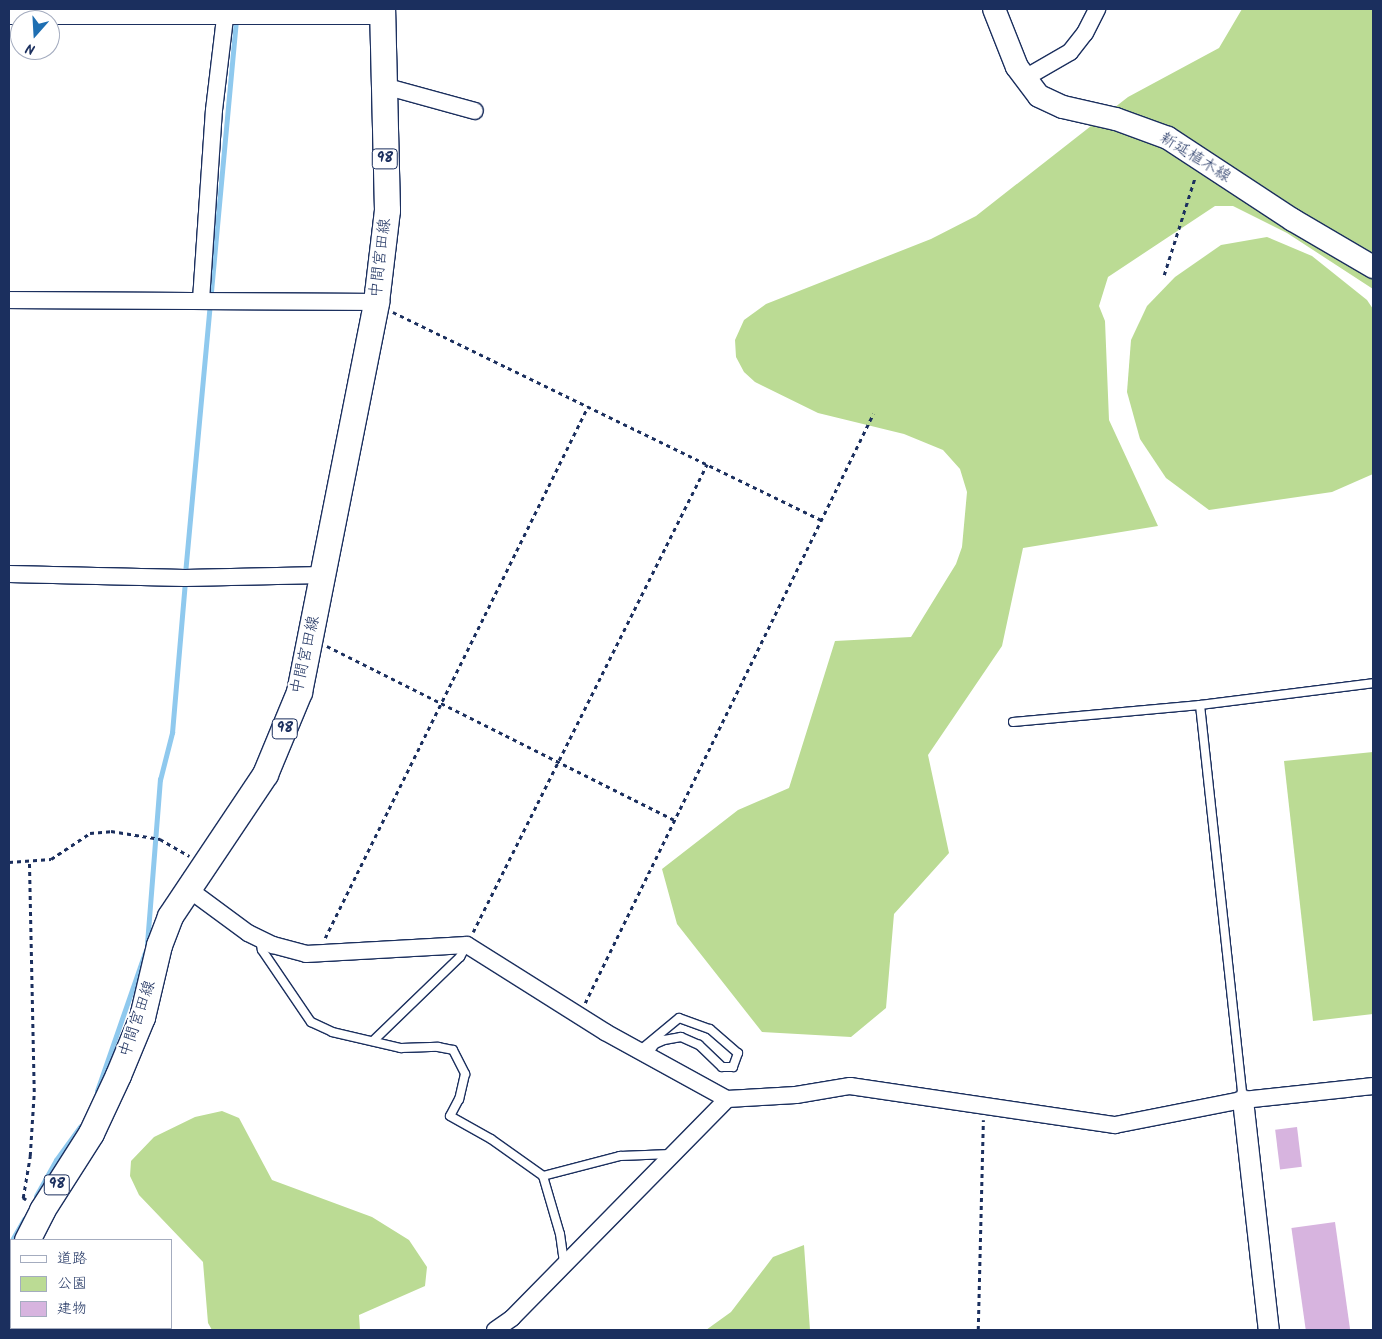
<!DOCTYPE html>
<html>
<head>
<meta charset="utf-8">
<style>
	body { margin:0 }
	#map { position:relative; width:1382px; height:1339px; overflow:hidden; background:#fff; font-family:Kalam,"Klee One",sans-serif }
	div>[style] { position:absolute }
	.green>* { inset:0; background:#bbdb94 }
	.stream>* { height:4.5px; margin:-2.25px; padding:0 2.25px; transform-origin:2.25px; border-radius:2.25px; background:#8fc9ee }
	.building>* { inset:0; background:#d7b4df; transform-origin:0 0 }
	.path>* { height:2.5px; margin-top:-1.25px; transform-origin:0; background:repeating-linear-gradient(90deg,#1b2f5e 0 4px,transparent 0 8px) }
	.roads { filter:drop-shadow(1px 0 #1b2f5e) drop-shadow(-1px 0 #1b2f5e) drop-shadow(0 1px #1b2f5e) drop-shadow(0 -1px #1b2f5e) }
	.service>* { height:8px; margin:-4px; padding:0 4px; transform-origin:4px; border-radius:4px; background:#fff }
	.minor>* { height:16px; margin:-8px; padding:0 8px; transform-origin:8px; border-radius:8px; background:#fff }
	.tertiary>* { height:20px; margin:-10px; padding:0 10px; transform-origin:10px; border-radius:10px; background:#fff }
	.secondary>* { height:22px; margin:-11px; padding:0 11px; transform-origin:11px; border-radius:11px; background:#fff }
	.primary>* { height:25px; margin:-12.5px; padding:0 12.5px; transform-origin:12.5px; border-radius:12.5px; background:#fff }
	span { translate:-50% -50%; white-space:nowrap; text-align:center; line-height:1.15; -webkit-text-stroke:4.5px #fff; paint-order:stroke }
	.shield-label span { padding:1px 4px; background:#fff; border:1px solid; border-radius:4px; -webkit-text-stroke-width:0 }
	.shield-label { font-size:15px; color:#1b2f5e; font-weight:700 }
	.street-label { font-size:16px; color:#1b2f5e }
	.frame { position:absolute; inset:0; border:10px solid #1b2f5e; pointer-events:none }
	.legend { position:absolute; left:10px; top:1239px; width:162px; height:90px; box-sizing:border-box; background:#fff; border:1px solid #a4acbf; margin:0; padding:6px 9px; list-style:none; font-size:15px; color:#1b2f5e }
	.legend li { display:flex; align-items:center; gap:10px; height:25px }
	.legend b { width:25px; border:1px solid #a4acbf }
	.north { position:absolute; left:10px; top:10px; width:50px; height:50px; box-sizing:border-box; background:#fff; border:1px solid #a4acbf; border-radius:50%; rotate:199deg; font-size:14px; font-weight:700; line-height:20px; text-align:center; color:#1b2f5e }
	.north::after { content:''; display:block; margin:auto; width:18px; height:22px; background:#1f6fb2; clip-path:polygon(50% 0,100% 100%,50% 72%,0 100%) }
</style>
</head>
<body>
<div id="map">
	<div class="green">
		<i style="clip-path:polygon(1242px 9px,1373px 9px,1373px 289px,1287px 233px,1233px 206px,1215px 206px,1108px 277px,1099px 306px,1105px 321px,1109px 420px,1158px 526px,1023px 548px,1002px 646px,928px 755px,949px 853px,894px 914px,886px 1008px,851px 1037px,762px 1032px,677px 924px,662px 869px,738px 810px,789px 788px,835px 641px,911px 637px,956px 564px,962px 547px,967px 492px,960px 469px,943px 450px,904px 434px,818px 413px,755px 382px,744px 372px,736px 357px,735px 340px,744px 320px,766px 304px,931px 239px,976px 216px,1128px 97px,1219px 48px)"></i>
		<i style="clip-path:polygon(1267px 237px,1312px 256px,1367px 300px,1373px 309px,1373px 474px,1332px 492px,1209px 510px,1166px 478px,1140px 439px,1127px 392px,1131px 340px,1147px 306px,1175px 277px,1221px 245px)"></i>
		<i style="clip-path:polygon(1373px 752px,1373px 1014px,1313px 1021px,1284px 761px)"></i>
		<i style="clip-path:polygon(222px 1111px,239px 1118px,272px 1180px,372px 1217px,409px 1240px,427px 1267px,425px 1286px,359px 1315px,360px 1330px,212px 1330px,208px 1323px,203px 1262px,139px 1195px,130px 1176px,131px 1161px,154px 1137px,195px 1117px)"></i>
		<i style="clip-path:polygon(804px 1245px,810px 1330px,706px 1330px,731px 1312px,773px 1257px)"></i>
	</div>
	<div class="stream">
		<i style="left:185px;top:574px;width:556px;rotate:-84.74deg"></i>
		<i style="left:147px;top:944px;width:165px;rotate:-85.5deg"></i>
		<i style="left:160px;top:780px;width:49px;rotate:-75.7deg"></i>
		<i style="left:172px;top:733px;width:152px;rotate:-85.1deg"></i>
		<i style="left:97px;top:1091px;width:147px;rotate:-70.9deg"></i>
		<i style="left:36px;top:1196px;width:41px;rotate:-60.9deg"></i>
		<i style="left:56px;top:1160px;width:41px;rotate:-54deg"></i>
		<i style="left:12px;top:1240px;width:24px;rotate:-60deg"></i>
		<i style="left:9px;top:1246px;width:4px;rotate:-63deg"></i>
	</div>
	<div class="building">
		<i style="left:1297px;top:1127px;width:40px;height:22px;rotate:83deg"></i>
		<i style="left:1335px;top:1222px;width:109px;height:44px;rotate:82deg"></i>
	</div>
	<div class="path">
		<i style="left:1164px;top:275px;width:103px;rotate:-72.4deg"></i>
		<i style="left:393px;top:312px;width:476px;rotate:25.9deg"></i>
		<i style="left:327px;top:646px;width:389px;rotate:26.6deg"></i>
		<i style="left:9px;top:862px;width:42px;rotate:-4.1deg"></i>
		<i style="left:51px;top:859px;width:47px;rotate:-33.7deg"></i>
		<i style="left:90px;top:833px;width:21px;rotate:-5deg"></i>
		<i style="left:111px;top:831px;width:50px;rotate:9.3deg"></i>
		<i style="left:160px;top:839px;width:34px;rotate:30deg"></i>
		<i style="left:473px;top:932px;width:523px;rotate:-63.43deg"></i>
		<i style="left:325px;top:938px;width:593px;rotate:-63.69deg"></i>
		<i style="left:585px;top:1003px;width:656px;rotate:-63.94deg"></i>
		<i style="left:26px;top:1200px;width:4px;rotate:-146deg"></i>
		<i style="left:23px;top:1198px;width:43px;rotate:-80.5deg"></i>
		<i style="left:30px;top:1156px;width:64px;rotate:-86.4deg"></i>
		<i style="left:34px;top:1092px;width:232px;rotate:-91.2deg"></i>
		<i style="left:978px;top:1330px;width:210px;rotate:-88.6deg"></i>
	</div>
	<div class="roads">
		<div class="service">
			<i style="left:1200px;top:705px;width:395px;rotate:83.8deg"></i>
			<i style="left:1013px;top:722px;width:188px;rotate:-5.2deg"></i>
			<i style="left:1200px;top:705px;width:174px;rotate:-7.2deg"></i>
			<i style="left:260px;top:940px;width:10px;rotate:79deg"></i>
			<i style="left:262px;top:950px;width:87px;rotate:55.8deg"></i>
			<i style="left:311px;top:1022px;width:23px;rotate:25deg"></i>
			<i style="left:332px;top:1032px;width:71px;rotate:13.1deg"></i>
			<i style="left:401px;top:1048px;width:37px;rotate:-2deg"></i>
			<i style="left:438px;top:1047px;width:15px;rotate:11deg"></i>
			<i style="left:453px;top:1050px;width:27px;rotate:63deg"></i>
			<i style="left:465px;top:1074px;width:26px;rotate:103deg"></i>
			<i style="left:459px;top:1099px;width:19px;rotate:118deg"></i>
			<i style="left:450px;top:1116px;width:47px;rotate:29.3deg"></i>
			<i style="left:491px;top:1139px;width:64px;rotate:35.4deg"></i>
			<i style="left:543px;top:1176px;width:60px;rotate:73.7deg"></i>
			<i style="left:560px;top:1234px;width:29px;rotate:82deg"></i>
			<i style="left:373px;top:1041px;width:121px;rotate:-44deg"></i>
			<i style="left:460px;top:957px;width:13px;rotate:-61deg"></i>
			<i style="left:639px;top:1051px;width:52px;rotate:-39.5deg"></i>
			<i style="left:679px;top:1018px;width:33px;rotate:20deg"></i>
			<i style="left:710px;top:1029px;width:37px;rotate:41deg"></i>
			<i style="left:738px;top:1053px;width:15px;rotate:110deg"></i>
			<i style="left:733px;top:1067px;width:11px;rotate:180deg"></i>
			<i style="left:722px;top:1067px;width:32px;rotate:-136deg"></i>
			<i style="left:699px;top:1045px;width:20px;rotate:-156deg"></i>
			<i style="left:681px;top:1037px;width:17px;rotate:170deg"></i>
			<i style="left:664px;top:1040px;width:10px;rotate:156deg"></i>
			<i style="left:655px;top:1044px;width:14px;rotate:126deg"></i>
			<i style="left:543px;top:1176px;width:80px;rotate:-14.6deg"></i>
			<i style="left:620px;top:1156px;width:51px;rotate:-2.2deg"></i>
		</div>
		<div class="minor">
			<i style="left:9px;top:16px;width:374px"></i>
			<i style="left:1025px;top:78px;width:52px;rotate:-30deg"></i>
			<i style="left:1070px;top:52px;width:24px;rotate:-52deg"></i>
			<i style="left:1085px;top:33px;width:27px;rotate:-63deg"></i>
			<i style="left:384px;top:86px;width:94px;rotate:15.4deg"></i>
			<i style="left:9px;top:300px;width:367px;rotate:0.3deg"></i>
			<i style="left:201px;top:300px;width:190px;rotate:-86.1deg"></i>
			<i style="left:214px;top:110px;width:102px;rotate:-83.2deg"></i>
			<i style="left:9px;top:574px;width:176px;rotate:1.3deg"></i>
			<i style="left:185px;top:578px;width:138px;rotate:-1.2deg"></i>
			<i style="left:187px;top:888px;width:76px;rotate:36.4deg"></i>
			<i style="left:248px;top:933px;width:28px;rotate:26deg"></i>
			<i style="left:273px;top:945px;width:34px;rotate:15deg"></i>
			<i style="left:306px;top:954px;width:161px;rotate:-3.2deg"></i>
			<i style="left:467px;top:945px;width:163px;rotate:32.2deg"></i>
			<i style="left:605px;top:1032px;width:139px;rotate:28.8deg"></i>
			<i style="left:727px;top:1099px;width:69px;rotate:-3.3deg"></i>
			<i style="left:796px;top:1095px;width:55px;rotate:-9.5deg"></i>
			<i style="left:850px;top:1086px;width:268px;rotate:8.4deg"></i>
			<i style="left:1115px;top:1125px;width:130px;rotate:-11.1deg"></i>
			<i style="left:1243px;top:1100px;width:131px;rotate:-6.1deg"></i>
			<i style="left:495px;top:1330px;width:21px;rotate:-35deg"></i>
			<i style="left:512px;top:1318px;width:307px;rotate:-45.5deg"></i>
		</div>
		<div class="tertiary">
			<i style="left:1243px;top:1100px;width:231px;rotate:83.6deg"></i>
		</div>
		<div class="secondary">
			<i style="left:994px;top:9px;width:62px;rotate:68.4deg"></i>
			<i style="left:1017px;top:67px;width:36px;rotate:53deg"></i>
			<i style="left:1039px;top:96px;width:26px;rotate:25deg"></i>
			<i style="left:1063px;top:107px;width:54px;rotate:12.8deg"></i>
			<i style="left:1116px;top:119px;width:55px;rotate:20.1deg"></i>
			<i style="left:1168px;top:138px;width:149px;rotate:33.3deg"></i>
			<i style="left:1293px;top:220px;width:93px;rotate:30.4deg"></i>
		</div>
		<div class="primary">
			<i style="left:27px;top:1240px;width:34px;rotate:-63deg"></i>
			<i style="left:42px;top:1210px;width:91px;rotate:-57.5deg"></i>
			<i style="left:91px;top:1133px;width:64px;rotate:-65deg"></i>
			<i style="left:118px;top:1075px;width:63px;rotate:-67.5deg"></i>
			<i style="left:142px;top:1017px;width:74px;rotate:-76.7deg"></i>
			<i style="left:159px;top:945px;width:31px;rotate:-69deg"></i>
			<i style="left:170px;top:916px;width:171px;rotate:-56.2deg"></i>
			<i style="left:265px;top:774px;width:89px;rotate:-67.5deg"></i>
			<i style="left:299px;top:692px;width:398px;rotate:-78.8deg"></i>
			<i style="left:376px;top:302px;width:93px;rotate:-83.2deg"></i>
			<i style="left:387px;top:210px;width:201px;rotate:-91.4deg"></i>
			<i style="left:22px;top:1328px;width:2px;rotate:63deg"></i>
		</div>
	</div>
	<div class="shield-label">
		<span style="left:385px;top:159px">98</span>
		<span style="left:285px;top:729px">98</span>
		<span style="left:57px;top:1185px">98</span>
	</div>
	<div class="street-label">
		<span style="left:1195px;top:158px;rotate:32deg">新延植木線</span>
		<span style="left:381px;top:258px;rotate:-83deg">中間宮田線</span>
		<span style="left:306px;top:655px;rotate:-77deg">中間宮田線</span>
		<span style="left:138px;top:1019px;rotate:-71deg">中間宮田線</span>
	</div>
	<div class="frame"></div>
	<ul class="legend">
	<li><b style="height:6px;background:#fff"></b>道路</li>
	<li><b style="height:14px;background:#bbdb94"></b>公園</li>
	<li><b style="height:14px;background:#d7b4df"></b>建物</li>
	</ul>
	<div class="north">N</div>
</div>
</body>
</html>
